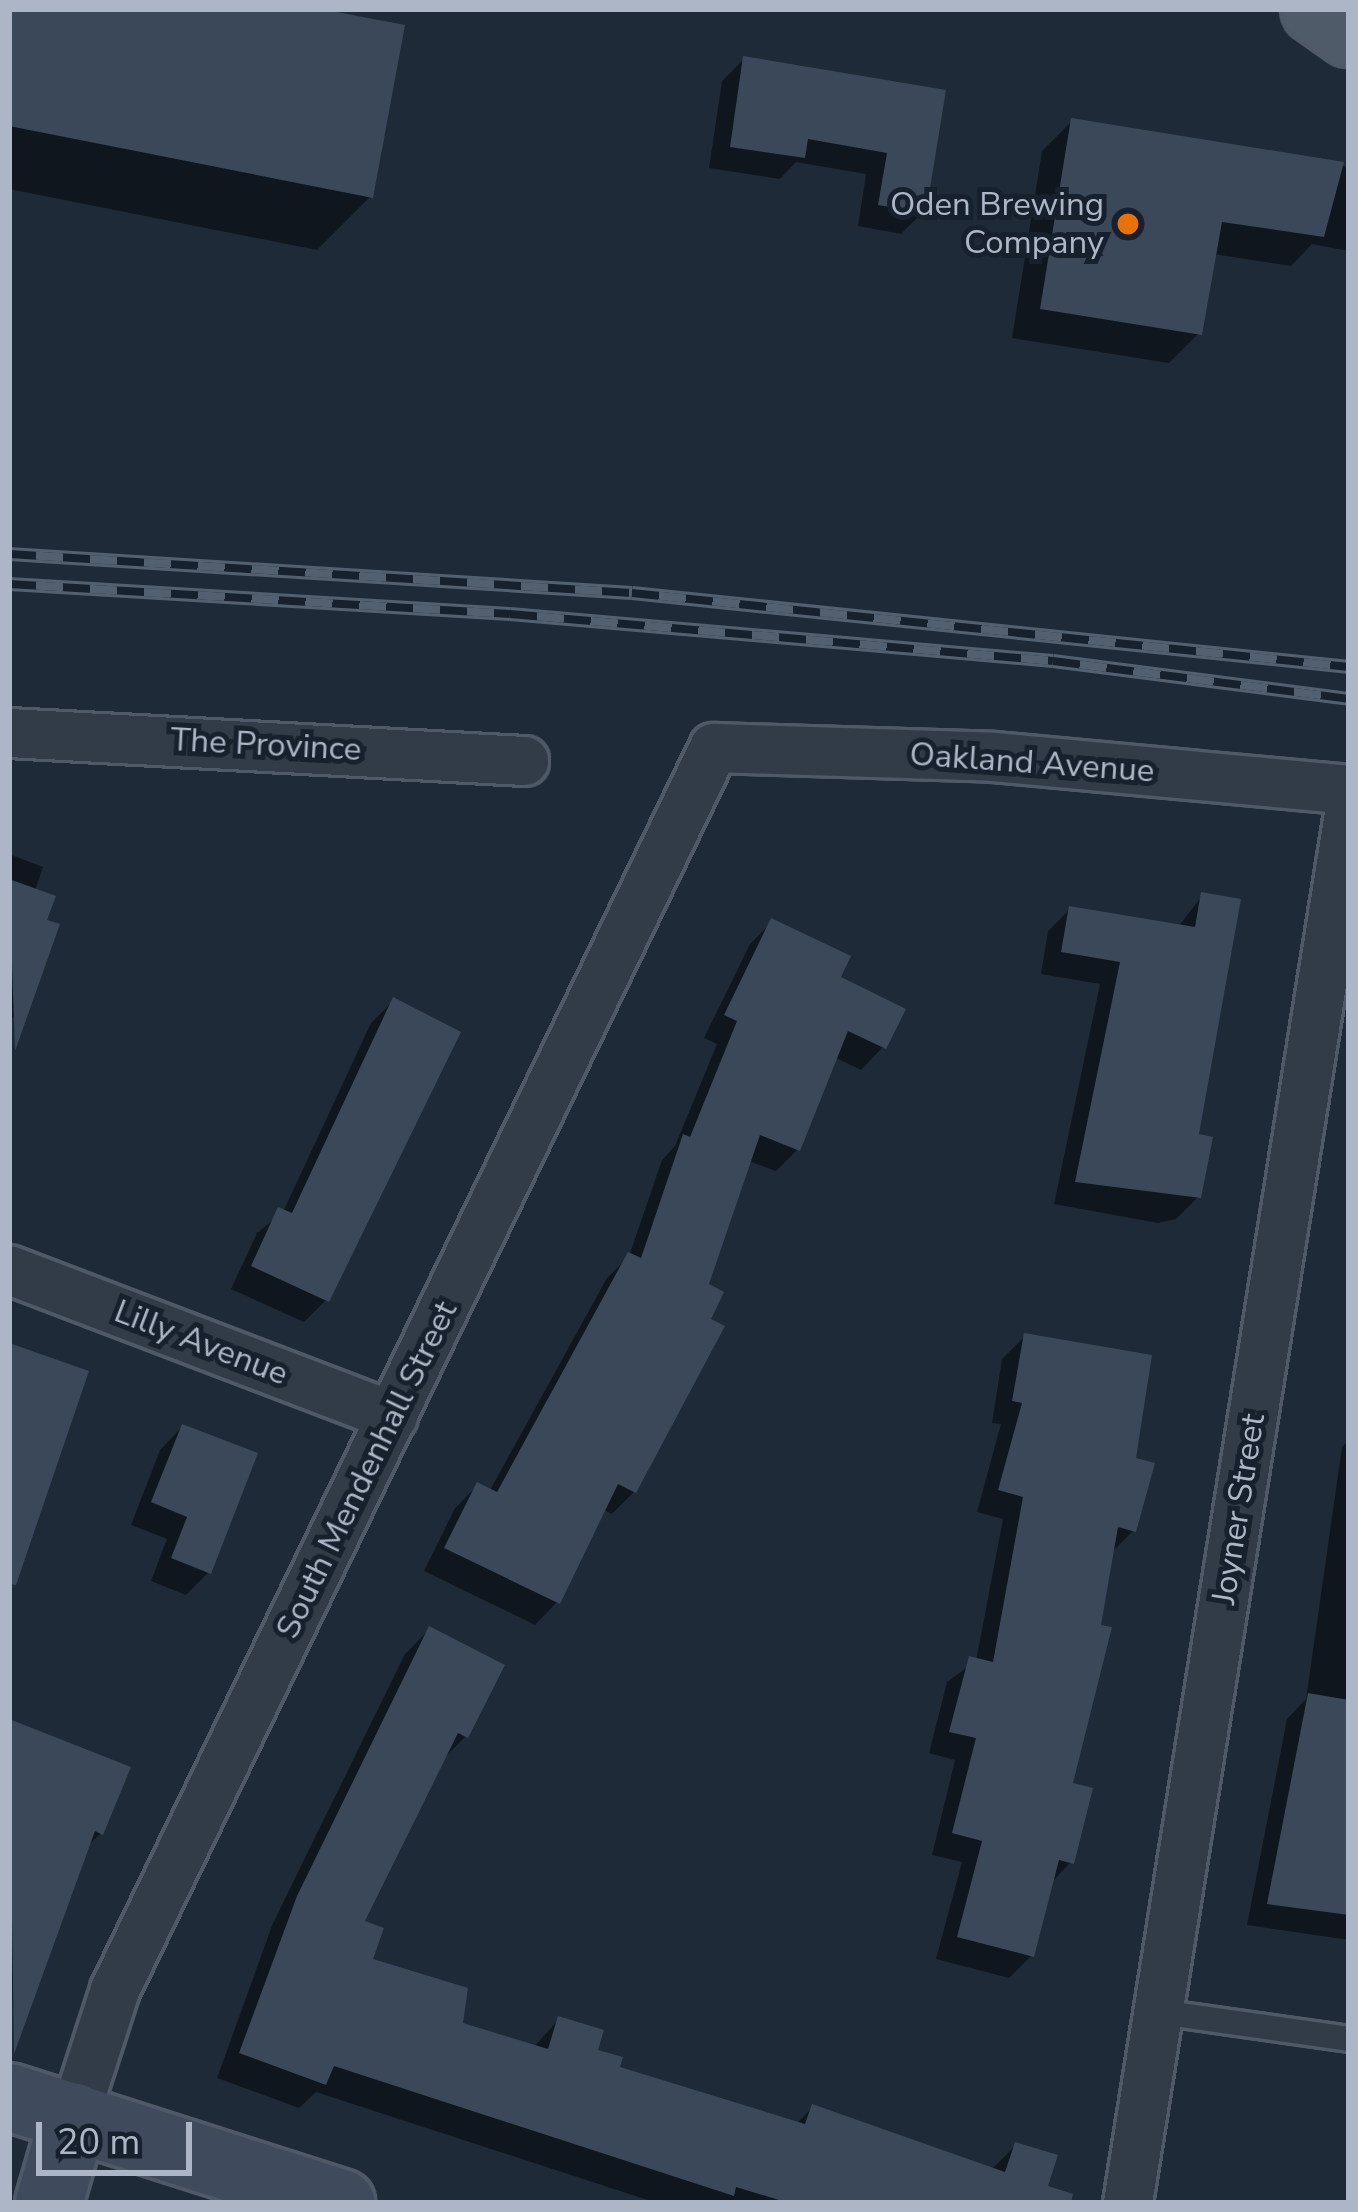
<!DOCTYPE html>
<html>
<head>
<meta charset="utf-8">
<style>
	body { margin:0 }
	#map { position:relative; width:1358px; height:2212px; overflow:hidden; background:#1e2a38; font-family:"Nunito Sans",sans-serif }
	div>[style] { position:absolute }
	.shadow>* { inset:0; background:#0007 }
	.building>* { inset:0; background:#3a4859 }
	.roads { filter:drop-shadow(3px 0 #4f5967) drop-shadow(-3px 0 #4f5967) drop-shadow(0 3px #4f5967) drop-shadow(0 -3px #4f5967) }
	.lane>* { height:24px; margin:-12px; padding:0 12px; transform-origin:12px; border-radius:12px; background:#323c49 }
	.street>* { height:48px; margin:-24px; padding:0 24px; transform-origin:24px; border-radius:24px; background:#323c49 }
	.secondary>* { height:66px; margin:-33px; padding:0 33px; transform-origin:33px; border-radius:33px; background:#3f4b5c }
	.primary>* { height:66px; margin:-33px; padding:0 33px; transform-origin:33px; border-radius:33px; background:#4f5b69 }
	.rail>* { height:14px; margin-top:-7px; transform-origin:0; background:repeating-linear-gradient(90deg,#17212d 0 27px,#536070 0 54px); box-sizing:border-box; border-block:3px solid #536070 }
	.dots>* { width:33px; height:33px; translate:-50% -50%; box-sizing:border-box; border:6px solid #17212d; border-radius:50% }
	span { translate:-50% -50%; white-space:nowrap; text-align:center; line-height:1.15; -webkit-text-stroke:10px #17212d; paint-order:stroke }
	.poi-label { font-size:33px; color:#acb6c6 }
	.right { translate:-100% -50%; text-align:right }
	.street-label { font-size:33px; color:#acb6c6 }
	.frame { position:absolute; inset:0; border:12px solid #acb6c6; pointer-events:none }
	.scale { position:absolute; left:36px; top:2122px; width:156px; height:54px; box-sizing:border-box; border:6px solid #acb6c6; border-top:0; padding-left:15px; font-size:36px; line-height:42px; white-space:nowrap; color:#acb6c6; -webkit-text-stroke:9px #17212d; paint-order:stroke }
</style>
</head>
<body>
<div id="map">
	<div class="shadow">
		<i style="clip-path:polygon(9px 9px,305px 9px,370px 197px,317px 250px,9px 189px)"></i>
		<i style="clip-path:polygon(744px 59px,943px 93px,923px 212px,901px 234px,858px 226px,866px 174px,796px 162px,780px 179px,709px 168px,722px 81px)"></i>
		<i style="clip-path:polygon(1072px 121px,1349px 167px,1349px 251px,1312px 244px,1291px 266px,1213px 254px,1199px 333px,1169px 363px,1012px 338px,1042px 151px)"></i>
		<i style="clip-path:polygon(9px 854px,43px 867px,35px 891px,43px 921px,37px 980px,9px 1023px)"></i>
		<i style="clip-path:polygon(1202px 896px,1198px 1197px,1176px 1219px,1158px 1223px,1054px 1204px,1100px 984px,1041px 974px,1048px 931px,1070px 909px,1178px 927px)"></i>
		<i style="clip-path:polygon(772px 922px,837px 978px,883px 1047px,861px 1070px,834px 1057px,798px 1149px,776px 1171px,748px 1161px,634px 1492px,612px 1514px,602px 1509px,557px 1602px,535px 1625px,424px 1571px,455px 1508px,477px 1486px,489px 1492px,607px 1278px,629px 1256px,662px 1160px,675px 1146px,717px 1044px,704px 1038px,750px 944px)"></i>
		<i style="clip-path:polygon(393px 1001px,326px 1300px,304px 1322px,231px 1289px,257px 1233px,283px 1212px,371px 1023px)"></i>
		<i style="clip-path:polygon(1025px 1336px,1132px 1460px,1134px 1530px,1110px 1554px,1070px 1785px,1071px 1862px,1050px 1884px,1031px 1956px,1009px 1978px,936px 1959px,962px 1862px,932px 1855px,955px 1760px,929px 1753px,947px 1682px,976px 1661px,1003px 1519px,977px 1512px,1001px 1424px,992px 1423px,1002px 1359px)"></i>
		<i style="clip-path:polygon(182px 1427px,208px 1573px,186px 1595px,151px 1581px,167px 1539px,131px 1525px,160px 1450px)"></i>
		<i style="clip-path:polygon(1349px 1440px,1349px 1940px,1247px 1925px,1287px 1719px,1306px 1699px,1342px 1447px)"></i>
		<i style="clip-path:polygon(429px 1630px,466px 1736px,440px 1762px,361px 1923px,369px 1961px,460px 2025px,533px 2048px,559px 2019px,616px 2069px,796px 2124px,812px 2108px,991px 2170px,1016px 2145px,1039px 2203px,657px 2203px,316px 2092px,299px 2108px,217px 2078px,273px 1923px,405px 1654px)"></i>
		<i style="clip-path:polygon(9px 1722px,127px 1769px,101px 1833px,79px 1855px,9px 1827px)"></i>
		<i style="clip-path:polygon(9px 1881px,67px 1900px,35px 1986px,13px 2009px)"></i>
	</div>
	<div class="building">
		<i style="clip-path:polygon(9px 9px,321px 9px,405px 25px,373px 198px,9px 126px)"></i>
		<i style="clip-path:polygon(743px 56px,946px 90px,926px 213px,878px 205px,887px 153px,808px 139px,805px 158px,730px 147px)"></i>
		<i style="clip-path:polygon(1071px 118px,1344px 162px,1324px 237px,1222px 222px,1202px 335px,1040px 309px)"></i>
		<i style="clip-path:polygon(9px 879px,56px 896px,47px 920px,60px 924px,15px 1051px)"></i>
		<i style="clip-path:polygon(1201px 892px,1241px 899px,1199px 1134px,1213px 1137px,1201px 1198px,1075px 1182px,1120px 962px,1061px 952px,1069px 906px,1195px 927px)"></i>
		<i style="clip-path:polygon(771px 918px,851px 956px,841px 977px,906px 1009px,886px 1049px,848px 1031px,800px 1151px,760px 1135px,709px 1284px,724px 1292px,711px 1319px,725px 1326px,636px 1493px,618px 1484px,560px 1604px,444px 1548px,477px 1482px,497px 1492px,628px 1252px,641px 1258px,683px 1134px,690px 1137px,737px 1021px,724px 1015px)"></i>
		<i style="clip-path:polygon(393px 997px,461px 1032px,329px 1302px,251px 1266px,278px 1207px,292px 1213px)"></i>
		<i style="clip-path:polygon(1024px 1333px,1152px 1355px,1136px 1458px,1155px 1463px,1136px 1532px,1118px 1527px,1101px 1625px,1112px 1627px,1073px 1783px,1093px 1788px,1074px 1864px,1059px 1860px,1034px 1957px,957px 1937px,982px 1841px,952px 1833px,976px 1738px,949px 1732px,969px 1656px,993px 1662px,1023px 1497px,998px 1490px,1022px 1403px,1012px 1401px)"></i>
		<i style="clip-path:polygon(9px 1343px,89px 1371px,16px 1585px,9px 1584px)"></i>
		<i style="clip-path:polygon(182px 1424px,258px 1453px,211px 1574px,171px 1558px,187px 1517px,151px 1502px)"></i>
		<i style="clip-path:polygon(429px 1626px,505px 1665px,468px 1738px,458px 1733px,365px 1921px,384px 1928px,373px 1959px,468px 1988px,463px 2023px,548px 2049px,558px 2016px,604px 2030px,598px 2050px,623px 2057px,620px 2067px,805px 2124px,812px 2104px,1005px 2172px,1015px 2142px,1058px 2155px,1048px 2186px,1073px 2194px,1071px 2203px,789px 2203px,736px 2187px,734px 2196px,334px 2066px,326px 2085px,239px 2053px,297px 1896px)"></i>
		<i style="clip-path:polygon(1308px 1693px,1349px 1700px,1349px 1915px,1267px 1904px)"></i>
		<i style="clip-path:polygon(9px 1719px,131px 1767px,103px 1835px,95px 1831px,14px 2054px)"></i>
	</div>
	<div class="roads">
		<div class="lane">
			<i style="left:1160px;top:2012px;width:191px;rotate:8.1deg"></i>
		</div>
		<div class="street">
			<i style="left:9px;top:733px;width:516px;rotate:3.11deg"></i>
			<i style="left:9px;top:1270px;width:411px;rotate:20.9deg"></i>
			<i style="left:74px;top:2117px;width:133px;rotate:-72.1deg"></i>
			<i style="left:115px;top:1990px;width:1379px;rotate:-64.25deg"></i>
			<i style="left:714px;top:748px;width:280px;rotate:1.8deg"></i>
			<i style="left:994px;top:757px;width:357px;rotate:5.3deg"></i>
			<i style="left:1128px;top:2203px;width:1406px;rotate:-80.96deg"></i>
		</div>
		<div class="secondary">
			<i style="left:9px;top:2097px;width:349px;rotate:17.7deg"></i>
			<i style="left:49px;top:2203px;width:90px;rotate:-73.8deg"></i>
		</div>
		<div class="primary">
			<i style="left:1315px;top:9px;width:42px;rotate:35.2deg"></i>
		</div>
	</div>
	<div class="rail">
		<i style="left:9px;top:554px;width:624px;rotate:3.58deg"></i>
		<i style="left:632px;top:593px;width:721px;rotate:5.89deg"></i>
		<i style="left:9px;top:584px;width:502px;rotate:3.43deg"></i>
		<i style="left:510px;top:614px;width:545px;rotate:4.95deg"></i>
		<i style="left:1053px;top:661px;width:298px;rotate:7.3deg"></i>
	</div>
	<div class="dots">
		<i style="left:1128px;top:224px;background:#e8710a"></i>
	</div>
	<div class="poi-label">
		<span class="right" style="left:1104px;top:224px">Oden Brewing<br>Company</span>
	</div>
	<div class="street-label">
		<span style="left:266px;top:745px;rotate:3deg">The Province</span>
		<span style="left:1032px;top:763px;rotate:4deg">Oakland Avenue</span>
		<span style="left:201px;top:1343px;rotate:21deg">Lilly Avenue</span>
		<span style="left:367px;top:1470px;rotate:-64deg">South Mendenhall Street</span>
		<span style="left:1239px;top:1509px;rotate:-81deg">Joyner Street</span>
	</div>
	<div class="frame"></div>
	<div class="scale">20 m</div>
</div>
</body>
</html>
